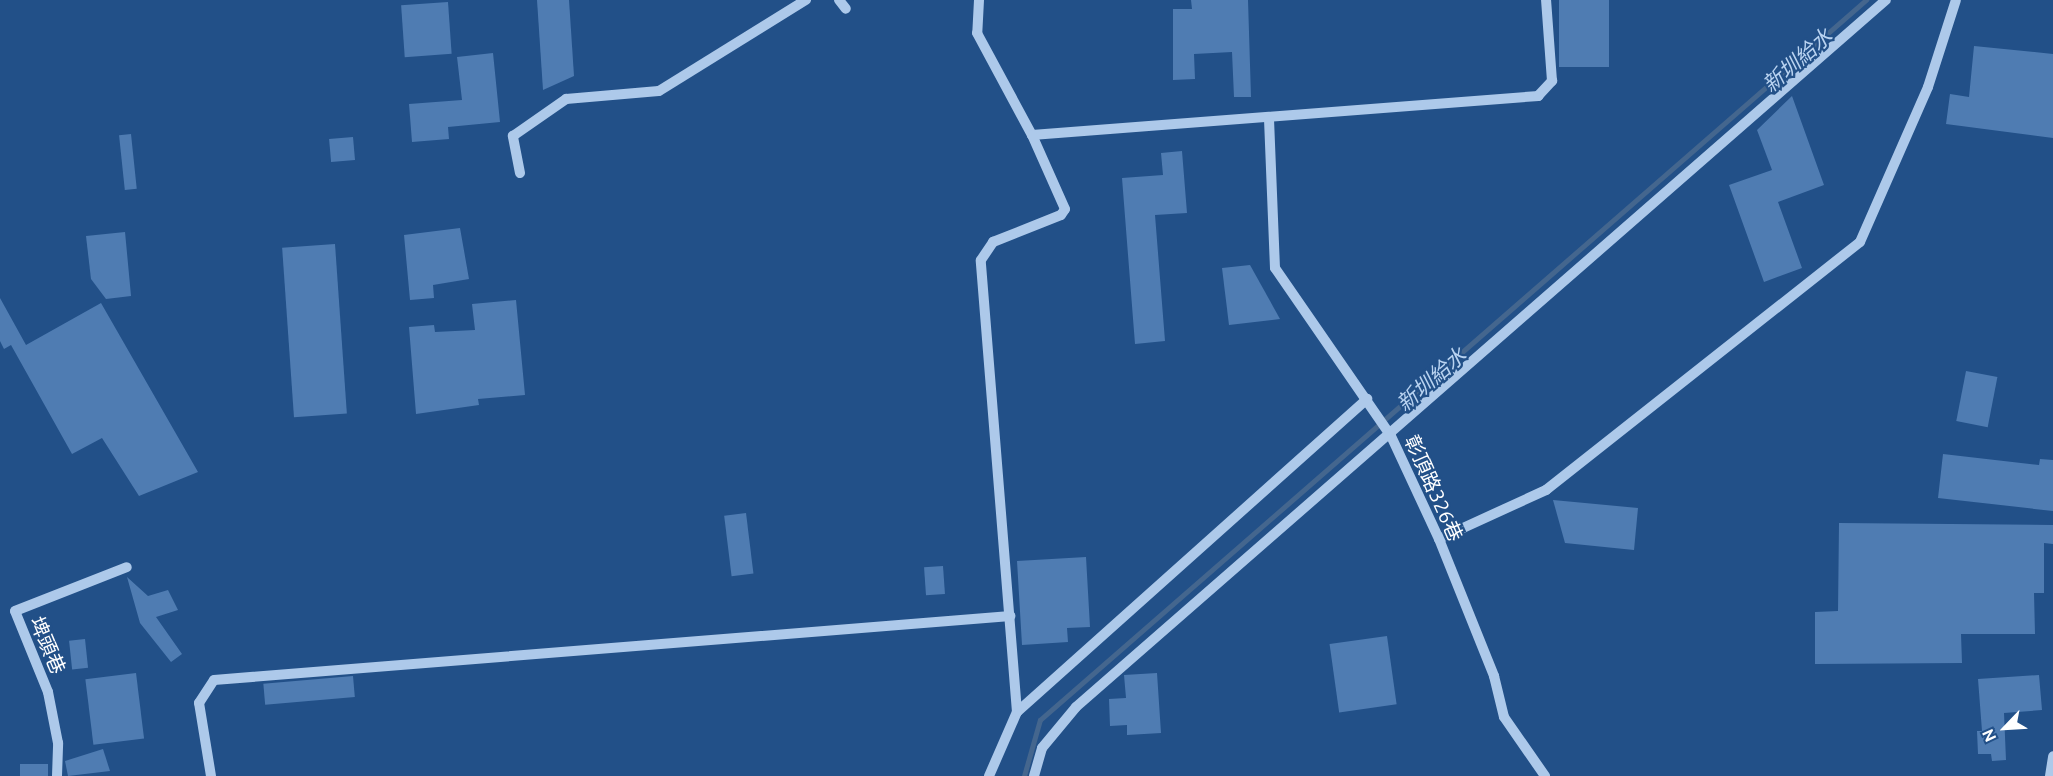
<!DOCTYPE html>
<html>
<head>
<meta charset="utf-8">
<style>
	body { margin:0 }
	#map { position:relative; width:2053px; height:776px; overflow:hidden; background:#225088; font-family:Ubuntu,"Noto Sans TC",sans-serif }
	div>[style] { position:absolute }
	.stream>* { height:4.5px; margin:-2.25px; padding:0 2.25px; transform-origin:2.25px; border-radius:2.25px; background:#44668e }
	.building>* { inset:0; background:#4f7cb2; transform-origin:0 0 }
	.minor>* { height:10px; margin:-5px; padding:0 5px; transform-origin:5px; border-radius:5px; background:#adc9ea }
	span { translate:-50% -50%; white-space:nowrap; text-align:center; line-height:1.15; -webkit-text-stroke:4.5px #225088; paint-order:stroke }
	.street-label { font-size:20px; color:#fff }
	.water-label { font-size:21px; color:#b9d3f1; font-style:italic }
	.north { position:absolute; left:1975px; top:698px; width:60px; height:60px; -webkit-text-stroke:4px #225088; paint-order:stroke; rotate:245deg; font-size:16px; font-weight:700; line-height:24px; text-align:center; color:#fff }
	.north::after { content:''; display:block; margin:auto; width:21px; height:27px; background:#fff; clip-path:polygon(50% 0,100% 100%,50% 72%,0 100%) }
</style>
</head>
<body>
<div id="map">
	<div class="stream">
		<i style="left:1024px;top:776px;width:58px;rotate:-74.1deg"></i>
		<i style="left:1040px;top:720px;width:1096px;rotate:-41.08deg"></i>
	</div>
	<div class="building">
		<i style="clip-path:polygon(537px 0,569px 0,574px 76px,543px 90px)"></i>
		<i style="clip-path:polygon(1191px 0,1248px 0,1251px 97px,1234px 97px,1232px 52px,1194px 54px,1195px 79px,1173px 80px,1173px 9px,1192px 9px)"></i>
		<i style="left:1559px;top:0;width:50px;height:67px"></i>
		<i style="left:448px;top:2px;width:52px;height:47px;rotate:86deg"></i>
		<i style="clip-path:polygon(1974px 46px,2053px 54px,2053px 138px,1946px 124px,1950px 94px,1969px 97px)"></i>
		<i style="clip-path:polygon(493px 53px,500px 122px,448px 127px,449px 139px,412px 142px,409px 104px,462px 100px,457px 57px)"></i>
		<i style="clip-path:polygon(1792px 96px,1824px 185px,1778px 202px,1802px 268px,1764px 282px,1729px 185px,1772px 170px,1757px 130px)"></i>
		<i style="left:131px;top:134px;width:55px;height:12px;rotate:84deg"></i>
		<i style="left:353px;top:137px;width:23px;height:24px;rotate:85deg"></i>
		<i style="clip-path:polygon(1182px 151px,1187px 213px,1155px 215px,1165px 341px,1135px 344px,1122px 178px,1163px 175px,1161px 153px)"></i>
		<i style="clip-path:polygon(460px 228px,469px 279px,433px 285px,434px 298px,410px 300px,404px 235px)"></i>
		<i style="clip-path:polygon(125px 232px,131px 296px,106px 299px,91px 279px,86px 236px)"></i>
		<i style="left:335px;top:244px;width:170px;height:53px;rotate:86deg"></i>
		<i style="clip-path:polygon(1250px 265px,1280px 319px,1229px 325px,1222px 268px)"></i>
		<i style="clip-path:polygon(0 298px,26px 345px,101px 303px,198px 472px,139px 496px,102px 438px,72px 454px,11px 345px,4px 349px,0 341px)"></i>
		<i style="clip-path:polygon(516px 300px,525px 395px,478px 399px,479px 405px,416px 414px,409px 327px,434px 325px,435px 332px,475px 330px,472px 304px)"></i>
		<i style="left:1966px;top:371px;width:32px;height:51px;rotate:11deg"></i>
		<i style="clip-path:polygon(1943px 454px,2039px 465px,2040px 459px,2053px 460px,2053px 511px,1938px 498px)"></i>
		<i style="clip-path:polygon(1553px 500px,1638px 508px,1634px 550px,1565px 543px)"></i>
		<i style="left:746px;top:513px;width:61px;height:22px;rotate:83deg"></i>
		<i style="clip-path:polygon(1839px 523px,2053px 525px,2053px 544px,2044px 543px,2044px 593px,2034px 593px,2035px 634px,1961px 634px,1962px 663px,1815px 664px,1815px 612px,1838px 611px)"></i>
		<i style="clip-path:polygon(1086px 557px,1090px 627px,1067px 628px,1068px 642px,1022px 645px,1017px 561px)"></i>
		<i style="left:943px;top:566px;width:28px;height:19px;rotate:86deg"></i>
		<i style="clip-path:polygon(127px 577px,148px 596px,168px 590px,178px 610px,156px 617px,182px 654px,171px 662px,140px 623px)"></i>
		<i style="left:1387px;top:636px;width:69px;height:58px;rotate:82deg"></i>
		<i style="left:85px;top:639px;width:29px;height:16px;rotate:84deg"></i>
		<i style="left:136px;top:673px;width:66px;height:51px;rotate:83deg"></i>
		<i style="clip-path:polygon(1157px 673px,1161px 733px,1127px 735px,1127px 725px,1110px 726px,1109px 699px,1126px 698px,1124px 675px)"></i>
		<i style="clip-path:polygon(2039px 675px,2042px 710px,2004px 713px,2006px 760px,1992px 761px,1991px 754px,1978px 754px,1977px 731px,1982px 731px,1978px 679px)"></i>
		<i style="left:353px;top:676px;width:21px;height:90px;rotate:85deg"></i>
		<i style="clip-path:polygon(103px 749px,110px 771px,68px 776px,65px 761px)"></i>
		<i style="left:20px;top:764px;width:28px;height:12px"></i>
	</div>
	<div class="minor">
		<i style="left:839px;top:0;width:11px;rotate:52deg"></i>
		<i style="left:979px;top:0;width:33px;rotate:93deg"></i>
		<i style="left:977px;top:33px;width:116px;rotate:61.7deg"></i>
		<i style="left:1032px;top:135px;width:508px;rotate:-4.41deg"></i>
		<i style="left:1538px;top:96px;width:21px;rotate:-47deg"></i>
		<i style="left:1552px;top:81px;width:81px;rotate:-94.2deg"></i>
		<i style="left:1269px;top:119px;width:149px;rotate:87.7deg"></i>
		<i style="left:1275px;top:268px;width:204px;rotate:55.4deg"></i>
		<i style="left:1391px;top:436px;width:114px;rotate:65deg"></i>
		<i style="left:1439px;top:539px;width:148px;rotate:68.1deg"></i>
		<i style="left:1494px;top:676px;width:42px;rotate:76.3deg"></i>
		<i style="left:1504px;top:717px;width:72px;rotate:55.2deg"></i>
		<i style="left:520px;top:173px;width:38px;rotate:-101deg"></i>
		<i style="left:513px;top:136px;width:65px;rotate:-34.9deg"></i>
		<i style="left:566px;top:99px;width:93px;rotate:-4.9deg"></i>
		<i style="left:659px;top:91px;width:173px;rotate:-31.8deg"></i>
		<i style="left:1439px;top:539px;width:118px;rotate:-24.6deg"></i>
		<i style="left:1546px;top:490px;width:400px;rotate:-38.3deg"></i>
		<i style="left:1860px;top:242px;width:169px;rotate:-66.3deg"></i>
		<i style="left:1928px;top:87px;width:91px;rotate:-72.2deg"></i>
		<i style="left:1017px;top:712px;width:470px;rotate:-41.8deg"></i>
		<i style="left:57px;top:776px;width:33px;rotate:-88deg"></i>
		<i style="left:58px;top:743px;width:52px;rotate:-101.1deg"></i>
		<i style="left:48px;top:692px;width:87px;rotate:-112.2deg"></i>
		<i style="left:15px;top:611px;width:120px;rotate:-21.4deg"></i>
		<i style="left:211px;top:776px;width:74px;rotate:-99.3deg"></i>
		<i style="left:199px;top:703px;width:27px;rotate:-57deg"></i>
		<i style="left:214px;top:680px;width:799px;rotate:-4.6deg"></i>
		<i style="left:989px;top:776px;width:70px;rotate:-66.4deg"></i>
		<i style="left:1017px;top:712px;width:453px;rotate:-94.6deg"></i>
		<i style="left:981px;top:260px;width:22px;rotate:-56deg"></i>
		<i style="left:993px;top:242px;width:73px;rotate:-21.7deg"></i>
		<i style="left:1061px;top:215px;width:7px;rotate:-56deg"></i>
		<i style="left:1065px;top:209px;width:81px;rotate:-114deg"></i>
		<i style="left:1034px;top:776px;width:29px;rotate:-74deg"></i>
		<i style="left:1042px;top:748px;width:53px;rotate:-50.3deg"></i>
		<i style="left:1076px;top:707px;width:1075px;rotate:-41.12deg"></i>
		<i style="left:2050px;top:776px;width:20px;rotate:-81deg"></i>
	</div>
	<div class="street-label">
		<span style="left:1434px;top:488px;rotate:66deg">彰頂路326巷</span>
		<span style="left:48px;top:645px;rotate:67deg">埤頭巷</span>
	</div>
	<div class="water-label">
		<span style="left:1797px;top:60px;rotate:-41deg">新圳給水</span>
		<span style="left:1431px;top:379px;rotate:-41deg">新圳給水</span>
	</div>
	<div class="north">N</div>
</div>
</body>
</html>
